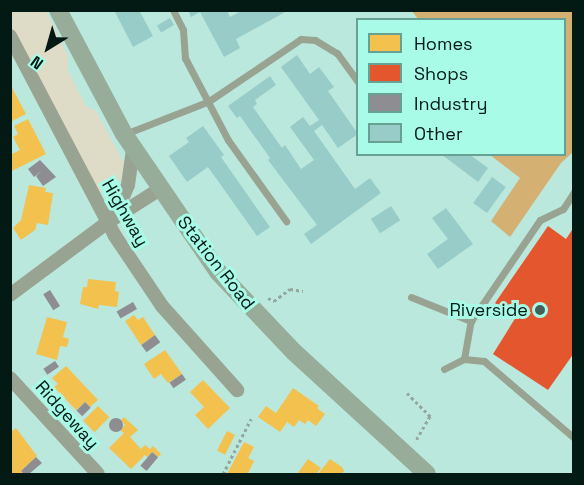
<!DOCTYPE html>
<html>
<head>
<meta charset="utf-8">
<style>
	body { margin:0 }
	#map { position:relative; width:584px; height:485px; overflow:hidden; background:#bbe8dd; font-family:"Space Grotesk",sans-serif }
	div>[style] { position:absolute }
	.green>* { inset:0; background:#dedbc6 }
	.forest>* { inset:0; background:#d5b073 }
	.homes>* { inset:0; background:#f2c14e; transform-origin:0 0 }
	.shops>* { inset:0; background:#e4572e }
	.industry>* { inset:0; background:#8d8d92; transform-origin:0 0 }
	.round { border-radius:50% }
	.building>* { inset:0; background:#98ccc8; transform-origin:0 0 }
	.path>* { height:3px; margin-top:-1.5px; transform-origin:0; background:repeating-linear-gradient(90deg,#94a79c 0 3px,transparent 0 6px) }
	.service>* { height:7px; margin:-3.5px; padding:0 3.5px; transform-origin:3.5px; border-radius:3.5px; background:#99a391 }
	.minor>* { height:14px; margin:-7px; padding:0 7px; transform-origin:7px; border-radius:7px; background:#99a391 }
	.secondary>* { height:18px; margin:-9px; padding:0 9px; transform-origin:9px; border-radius:9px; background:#97ac99 }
	.dots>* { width:16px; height:16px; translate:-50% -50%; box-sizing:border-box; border:3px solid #a8fbe7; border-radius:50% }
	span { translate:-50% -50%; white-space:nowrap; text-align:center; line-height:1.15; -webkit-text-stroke:6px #a8fbe7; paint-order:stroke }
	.street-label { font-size:18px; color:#021914 }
	.poi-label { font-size:18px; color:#021914 }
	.right { translate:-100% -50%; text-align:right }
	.frame { position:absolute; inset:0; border:12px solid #021914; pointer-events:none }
	.legend { position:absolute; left:356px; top:18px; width:210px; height:138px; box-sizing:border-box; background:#a8fbe7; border:2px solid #66a193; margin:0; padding:8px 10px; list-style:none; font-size:18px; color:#021914 }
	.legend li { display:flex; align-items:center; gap:12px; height:30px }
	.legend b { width:30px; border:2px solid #66a193 }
	.north { position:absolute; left:18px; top:18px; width:60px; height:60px; -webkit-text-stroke:4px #a8fbe7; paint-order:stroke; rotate:217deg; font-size:16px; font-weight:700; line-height:24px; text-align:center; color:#021914 }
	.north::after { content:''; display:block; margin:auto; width:21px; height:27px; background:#021914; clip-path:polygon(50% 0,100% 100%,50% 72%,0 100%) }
</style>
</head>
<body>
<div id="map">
	<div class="green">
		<i style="clip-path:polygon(11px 11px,46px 11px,68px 56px,68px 71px,86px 106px,96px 111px,124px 163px,121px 180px,107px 191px,99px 191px,11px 29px)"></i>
	</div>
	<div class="forest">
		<i style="clip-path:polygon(412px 11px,573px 11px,573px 152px,561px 163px,510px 237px,491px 221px,520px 178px,490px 155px,564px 154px,564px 20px,418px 19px)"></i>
	</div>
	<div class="homes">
		<i style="clip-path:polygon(10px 84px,26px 114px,10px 122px)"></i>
		<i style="clip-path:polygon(28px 119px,46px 154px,12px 171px,10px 155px,20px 150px,13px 137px,18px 134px,14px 126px)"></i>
		<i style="clip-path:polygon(29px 185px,46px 188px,45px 192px,53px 193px,48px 225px,37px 223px,35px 230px,21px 240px,13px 228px,21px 220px)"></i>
		<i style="clip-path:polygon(88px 279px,116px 282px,115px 291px,119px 292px,117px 307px,99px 305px,98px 309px,80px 304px,83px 287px,87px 287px)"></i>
		<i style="clip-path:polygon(134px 315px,138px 320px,143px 317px,155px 335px,141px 345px,125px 321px)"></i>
		<i style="clip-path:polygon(47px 317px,67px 322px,63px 337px,69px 339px,67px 347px,60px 346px,57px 360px,36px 354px)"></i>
		<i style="clip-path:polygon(165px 350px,182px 374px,168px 383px,161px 374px,154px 379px,144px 364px)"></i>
		<i style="clip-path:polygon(66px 366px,98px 400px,90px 407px,85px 402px,76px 410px,54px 387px,58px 384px,52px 378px)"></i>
		<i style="clip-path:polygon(203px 380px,230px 408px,208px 429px,195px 415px,204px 407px,190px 392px)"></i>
		<i style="clip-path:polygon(293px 388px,319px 406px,317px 408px,325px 414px,316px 426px,308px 420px,305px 424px,299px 420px,294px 427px,287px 422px,280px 432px,258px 417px,266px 406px,276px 413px)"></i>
		<i style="left:98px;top:406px;width:16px;height:21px;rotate:45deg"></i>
		<i style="clip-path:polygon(124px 417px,138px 430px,130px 437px,141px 449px,145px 445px,150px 449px,153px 446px,161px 454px,158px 457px,152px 452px,147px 457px,145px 455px,131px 469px,109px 448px,124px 433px,120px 430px,125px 425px,121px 420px)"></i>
		<i style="clip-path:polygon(16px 428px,37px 456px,21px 471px,24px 474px,10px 474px,10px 433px)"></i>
		<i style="left:227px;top:431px;width:9px;height:22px;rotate:27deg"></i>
		<i style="clip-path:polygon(244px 442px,254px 447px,248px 458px,254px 461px,248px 473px,251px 474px,227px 474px)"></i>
		<i style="clip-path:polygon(308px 459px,321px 468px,316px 474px,297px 474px)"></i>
		<i style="clip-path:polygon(330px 459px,342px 467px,344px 471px,342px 474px,318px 474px)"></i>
	</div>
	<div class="shops">
		<i style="clip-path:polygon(548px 226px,566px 239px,574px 227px,574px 353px,548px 390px,493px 354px,516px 317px,495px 303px)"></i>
	</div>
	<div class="industry">
		<i style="clip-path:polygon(40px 160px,56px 177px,43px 186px,36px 176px,41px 171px,34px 177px,28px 169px)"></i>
		<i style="left:50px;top:290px;width:19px;height:8px;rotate:58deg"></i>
		<i style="left:133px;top:302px;width:8px;height:19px;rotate:60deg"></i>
		<i style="left:155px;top:335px;width:9px;height:17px;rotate:54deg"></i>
		<i style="left:55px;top:361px;width:7px;height:14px;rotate:56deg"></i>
		<i style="left:182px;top:374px;width:7px;height:15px;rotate:56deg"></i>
		<i style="left:85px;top:402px;width:8px;height:12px;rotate:45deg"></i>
		<i class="round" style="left:109px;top:418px;width:14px;height:14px"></i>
		<i style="left:152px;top:452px;width:8px;height:18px;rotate:40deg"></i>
		<i style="clip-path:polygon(36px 457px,42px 463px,29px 474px,24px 474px,21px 471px)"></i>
	</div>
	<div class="building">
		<i style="clip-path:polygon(114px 10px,139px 10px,153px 36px,133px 47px)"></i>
		<i style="clip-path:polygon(188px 10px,227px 10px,230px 17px,243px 10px,289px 10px,236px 39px,240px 48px,224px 57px,200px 12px,191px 17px)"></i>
		<i style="left:170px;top:18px;width:8px;height:15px;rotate:60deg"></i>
		<i style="clip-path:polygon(297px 55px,310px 74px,319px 67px,334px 87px,328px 91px,358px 134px,338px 148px,322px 125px,314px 131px,355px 189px,370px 178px,381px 193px,311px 244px,304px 234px,317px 225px,268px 160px,270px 158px,240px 116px,237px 118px,228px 106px,270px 76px,276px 85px,255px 100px,257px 104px,253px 107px,282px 148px,285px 145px,301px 169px,314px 160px,290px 127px,303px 117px,310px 126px,319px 120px,281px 67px)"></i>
		<i style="clip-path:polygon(203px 126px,224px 155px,221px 157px,270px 227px,257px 236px,208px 167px,187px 182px,169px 156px,189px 142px,186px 138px)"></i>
		<i style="clip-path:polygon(441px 154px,469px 154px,488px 168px,478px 182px)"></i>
		<i style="left:492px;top:177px;width:17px;height:32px;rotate:36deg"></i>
		<i style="left:391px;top:206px;width:17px;height:24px;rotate:57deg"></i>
		<i style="clip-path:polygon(446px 208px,473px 244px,438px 269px,427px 254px,448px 239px,432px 218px)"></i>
	</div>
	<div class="path">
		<i style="left:268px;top:298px;width:7px;rotate:27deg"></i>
		<i style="left:274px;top:301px;width:20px;rotate:-37deg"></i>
		<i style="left:290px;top:289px;width:13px;rotate:9deg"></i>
		<i style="left:407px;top:393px;width:33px;rotate:45deg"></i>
		<i style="left:430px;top:416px;width:30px;rotate:120deg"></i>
		<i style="left:223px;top:474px;width:62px;rotate:-63deg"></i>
	</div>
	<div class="service">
		<i style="left:173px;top:10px;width:22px;rotate:63deg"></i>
		<i style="left:183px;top:30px;width:28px;rotate:86deg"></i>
		<i style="left:185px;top:58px;width:93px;rotate:62.3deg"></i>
		<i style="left:228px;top:140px;width:100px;rotate:54.4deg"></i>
		<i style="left:125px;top:134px;width:90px;rotate:-21.4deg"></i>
		<i style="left:209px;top:101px;width:111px;rotate:-34deg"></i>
		<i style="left:301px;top:39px;width:14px;rotate:4deg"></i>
		<i style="left:315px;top:40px;width:26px;rotate:31deg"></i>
		<i style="left:337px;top:53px;width:36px;rotate:54deg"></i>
		<i style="left:411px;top:297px;width:65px;rotate:21.8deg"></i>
		<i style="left:464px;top:359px;width:39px;rotate:-80deg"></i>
		<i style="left:471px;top:321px;width:122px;rotate:-55.7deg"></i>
		<i style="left:540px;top:220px;width:25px;rotate:-26deg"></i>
		<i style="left:563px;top:209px;width:20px;rotate:-57deg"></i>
		<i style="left:444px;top:369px;width:22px;rotate:-27deg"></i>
		<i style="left:464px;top:359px;width:20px;rotate:6deg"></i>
		<i style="left:484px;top:361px;width:118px;rotate:40.5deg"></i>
	</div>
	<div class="minor">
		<i style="left:10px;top:36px;width:226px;rotate:62.3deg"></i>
		<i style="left:115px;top:236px;width:84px;rotate:56.1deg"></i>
		<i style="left:162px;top:306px;width:113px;rotate:48.2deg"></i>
		<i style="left:114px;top:218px;width:36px;rotate:-67deg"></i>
		<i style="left:128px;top:185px;width:37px;rotate:-82deg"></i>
		<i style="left:10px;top:295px;width:122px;rotate:-36.7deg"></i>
		<i style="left:108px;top:222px;width:62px;rotate:-32.4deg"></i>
		<i style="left:10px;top:378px;width:130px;rotate:47.5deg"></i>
	</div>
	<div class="secondary">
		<i style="left:58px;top:10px;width:140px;rotate:62deg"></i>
		<i style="left:124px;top:134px;width:167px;rotate:55.7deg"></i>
		<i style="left:218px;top:272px;width:110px;rotate:46.5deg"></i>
		<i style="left:294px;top:352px;width:180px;rotate:42.5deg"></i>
	</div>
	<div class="dots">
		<i style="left:540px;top:310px;background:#43615a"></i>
	</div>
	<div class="street-label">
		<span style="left:125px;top:213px;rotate:60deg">Highway</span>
		<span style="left:216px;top:263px;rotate:52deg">Station Road</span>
		<span style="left:67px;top:415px;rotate:48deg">Ridgeway</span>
	</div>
	<div class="poi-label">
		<span class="right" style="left:528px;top:310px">Riverside</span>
	</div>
	<div class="frame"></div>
	<ul class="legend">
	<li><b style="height:16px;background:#f2c14e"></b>Homes</li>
	<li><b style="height:16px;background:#e4572e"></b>Shops</li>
	<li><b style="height:16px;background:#8d8d92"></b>Industry</li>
	<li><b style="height:16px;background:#98ccc8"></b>Other</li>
	</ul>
	<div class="north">N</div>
</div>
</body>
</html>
